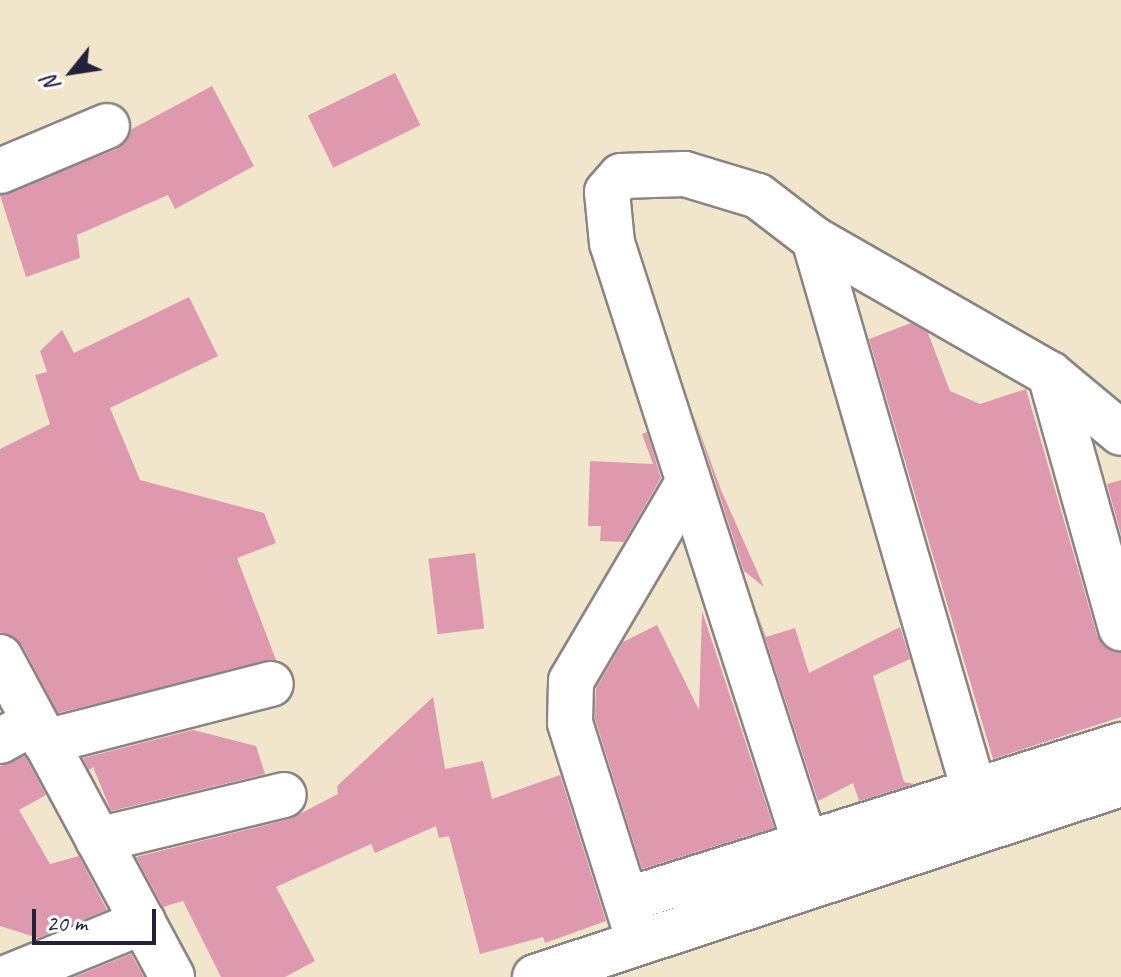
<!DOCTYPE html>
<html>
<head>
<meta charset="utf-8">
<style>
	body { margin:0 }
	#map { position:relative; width:1121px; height:977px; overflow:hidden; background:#f1e6cb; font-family:Caveat,sans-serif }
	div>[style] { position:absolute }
	.building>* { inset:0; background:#df99ae; transform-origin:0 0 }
	.roads { filter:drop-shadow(2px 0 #8a8483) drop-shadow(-2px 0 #8a8483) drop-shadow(0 2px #8a8483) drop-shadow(0 -2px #8a8483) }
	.street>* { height:44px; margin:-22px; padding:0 22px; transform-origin:22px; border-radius:22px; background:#fff }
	span { translate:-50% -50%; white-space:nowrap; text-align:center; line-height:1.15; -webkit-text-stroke:6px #fff; paint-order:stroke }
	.north { position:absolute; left:32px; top:32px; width:80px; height:80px; -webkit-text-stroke:6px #fff; paint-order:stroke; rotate:240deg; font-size:22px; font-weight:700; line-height:32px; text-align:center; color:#22223b }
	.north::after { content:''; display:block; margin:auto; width:28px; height:36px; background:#22223b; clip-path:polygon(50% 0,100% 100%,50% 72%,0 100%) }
	.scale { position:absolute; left:32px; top:909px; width:124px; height:36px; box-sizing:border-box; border:4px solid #22223b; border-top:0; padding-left:10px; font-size:24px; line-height:28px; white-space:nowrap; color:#22223b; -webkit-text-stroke:6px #fff; paint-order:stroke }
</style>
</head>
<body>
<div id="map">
	<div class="building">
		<i style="left:395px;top:73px;width:58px;height:97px;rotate:64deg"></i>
		<i style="clip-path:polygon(212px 86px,254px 166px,175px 209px,168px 195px,77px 235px,80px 258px,26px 277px,0 195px,117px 149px,132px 129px)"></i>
		<i style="clip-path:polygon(189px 297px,218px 356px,110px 408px,140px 480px,264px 513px,276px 543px,237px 558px,276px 660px,58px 713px,22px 645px,0 632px,0 449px,50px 424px,35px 375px,47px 372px,40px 351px,62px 330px,74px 353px)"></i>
		<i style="clip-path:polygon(911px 323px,928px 333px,950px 391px,980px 404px,1026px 389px,1097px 635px,1104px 646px,1121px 652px,1121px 717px,993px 759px,869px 339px)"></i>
		<i style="clip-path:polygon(694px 416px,721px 490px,764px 587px,744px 571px)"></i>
		<i style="clip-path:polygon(647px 432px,661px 478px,624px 542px,600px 541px,601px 526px,588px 526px,590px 461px,653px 464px,642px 434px)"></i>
		<i style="clip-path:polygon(1121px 480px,1121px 535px,1107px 484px)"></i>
		<i style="left:475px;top:553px;width:76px;height:47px;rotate:83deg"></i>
		<i style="clip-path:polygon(756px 610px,766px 637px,795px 628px,809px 673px,900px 627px,910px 659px,873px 676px,904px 782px,914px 784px,859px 801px,853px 783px,818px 801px)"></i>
		<i style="clip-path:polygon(702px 611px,774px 828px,642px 869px,595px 719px,596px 688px,623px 642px,657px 625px,699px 710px)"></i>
		<i style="clip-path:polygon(433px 697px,445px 769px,483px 761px,492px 799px,560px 775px,606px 921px,545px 943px,543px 937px,480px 954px,449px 836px,439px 838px,436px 826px,375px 853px,371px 844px,276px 887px,315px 961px,285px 977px,221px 977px,183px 901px,163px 907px,136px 857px,290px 819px,338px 794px,337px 786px)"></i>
		<i style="clip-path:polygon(193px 730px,256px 746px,265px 774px,111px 811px,93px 767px,89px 770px,83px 758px)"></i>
		<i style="clip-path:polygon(25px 756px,46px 795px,19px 810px,50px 864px,79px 856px,107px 910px,38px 938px,0 926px,0 766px)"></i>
		<i style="clip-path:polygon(131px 954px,144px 977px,74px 977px)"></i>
	</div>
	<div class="roads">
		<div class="street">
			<i style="left:0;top:171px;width:116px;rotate:-22.8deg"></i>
			<i style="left:814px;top:239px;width:578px;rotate:73.82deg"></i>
			<i style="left:1050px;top:374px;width:264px;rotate:74.4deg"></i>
			<i style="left:0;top:657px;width:363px;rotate:61.7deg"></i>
			<i style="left:0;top:741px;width:39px;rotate:-29deg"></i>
			<i style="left:45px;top:742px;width:233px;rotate:-14.4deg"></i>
			<i style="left:98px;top:840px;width:191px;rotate:-13.6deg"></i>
			<i style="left:805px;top:843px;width:630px;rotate:-107.83deg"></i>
			<i style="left:612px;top:243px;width:51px;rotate:-95.6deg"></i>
			<i style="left:607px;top:192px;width:21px;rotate:-49deg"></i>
			<i style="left:621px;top:176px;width:64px;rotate:-1.8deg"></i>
			<i style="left:685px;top:174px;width:76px;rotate:16.8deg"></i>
			<i style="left:758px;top:196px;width:71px;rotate:37.5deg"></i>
			<i style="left:814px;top:239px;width:272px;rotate:29.8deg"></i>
			<i style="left:1050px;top:374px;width:92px;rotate:39.7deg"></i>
			<i style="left:626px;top:900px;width:519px;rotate:-17.39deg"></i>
			<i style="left:634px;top:926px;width:213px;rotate:-107.5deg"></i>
			<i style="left:570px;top:723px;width:42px;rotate:-88.6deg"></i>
			<i style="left:571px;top:681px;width:231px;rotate:-59.5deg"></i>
			<i style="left:8px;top:977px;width:146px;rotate:-22.2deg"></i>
			<i style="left:535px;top:977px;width:617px;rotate:-18.23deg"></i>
		</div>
	</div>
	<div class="north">N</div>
	<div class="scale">20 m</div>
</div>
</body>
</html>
